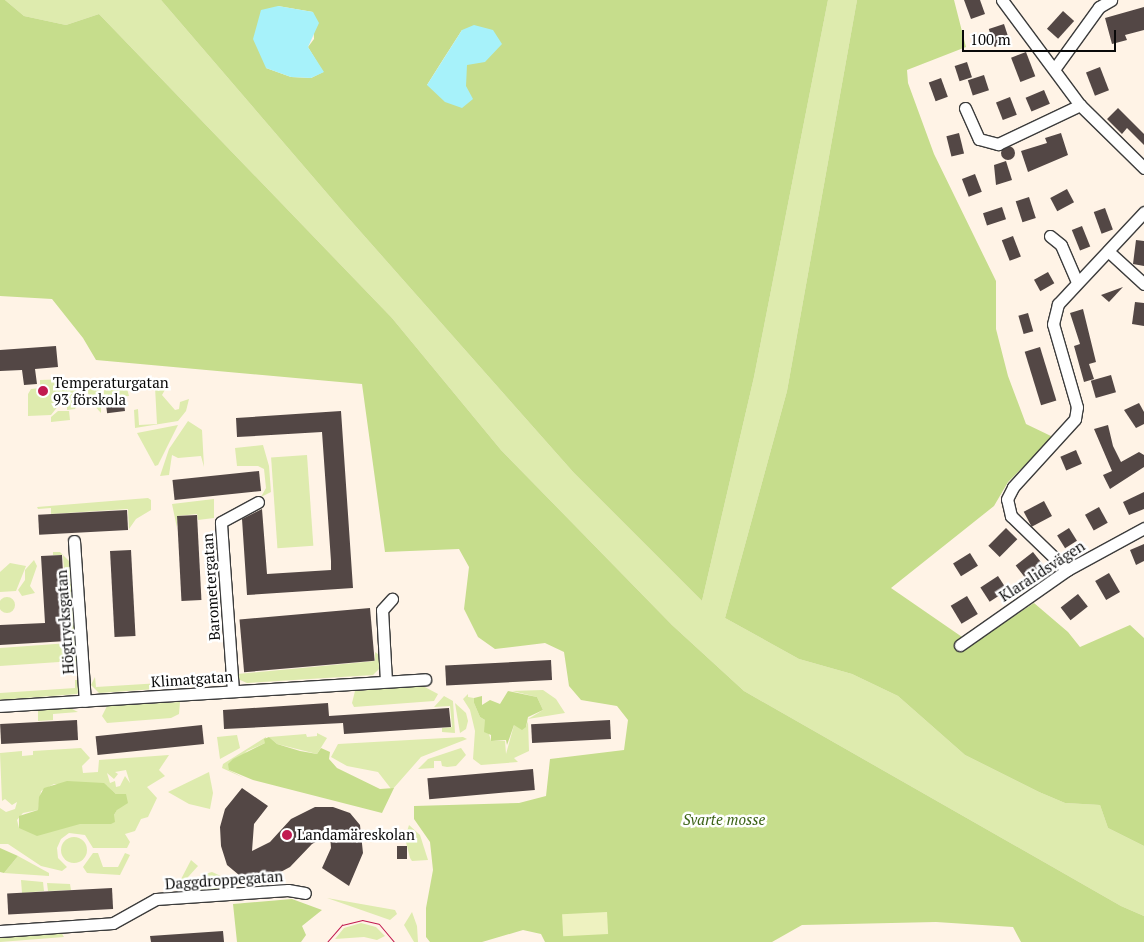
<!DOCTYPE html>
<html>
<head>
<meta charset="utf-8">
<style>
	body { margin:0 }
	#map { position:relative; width:1144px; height:942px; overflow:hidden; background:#fff3e6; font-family:"PT Serif",serif }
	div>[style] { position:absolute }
	.green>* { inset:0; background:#deebae; transform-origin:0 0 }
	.round { border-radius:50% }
	.forest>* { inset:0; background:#c6dd8c }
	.pitch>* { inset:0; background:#eef2c0; transform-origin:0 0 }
	.water>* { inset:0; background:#a7f2fa }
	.building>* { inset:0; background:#534745; transform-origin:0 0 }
	.roads { filter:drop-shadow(1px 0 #3c3c3c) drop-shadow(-1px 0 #3c3c3c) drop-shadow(0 1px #3c3c3c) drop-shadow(0 -1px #3c3c3c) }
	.street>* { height:11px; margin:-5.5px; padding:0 5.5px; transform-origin:5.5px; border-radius:5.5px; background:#fff }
	.tram>* { height:1px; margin:-0.5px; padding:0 0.5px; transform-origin:0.5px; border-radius:0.5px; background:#c11a50 }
	.dots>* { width:14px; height:14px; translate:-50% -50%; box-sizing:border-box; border:2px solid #fff; border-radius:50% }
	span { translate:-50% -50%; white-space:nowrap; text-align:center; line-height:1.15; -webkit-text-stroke:5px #fff; paint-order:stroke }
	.poi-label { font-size:15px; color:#090909 }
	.left { translate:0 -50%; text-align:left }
	.street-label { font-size:15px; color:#090909 }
	.park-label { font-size:15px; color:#3c6317; font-style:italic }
	.scale { position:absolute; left:962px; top:30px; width:154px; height:22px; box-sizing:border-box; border:2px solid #090909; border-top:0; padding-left:6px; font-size:15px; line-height:18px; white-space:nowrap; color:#090909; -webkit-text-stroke:4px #fff; paint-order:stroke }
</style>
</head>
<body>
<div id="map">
	<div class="green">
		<i style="clip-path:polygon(5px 0,161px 0,344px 213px,574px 473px,702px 601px,754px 377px,828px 0,857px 0,787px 391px,725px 618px,799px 659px,852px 674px,898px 696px,965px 755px,1039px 792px,1065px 803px,1100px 805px,1108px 828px,1144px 846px,1144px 916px,1121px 906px,744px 691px,672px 625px,501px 450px,392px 318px,99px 14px,66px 25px,24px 16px)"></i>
		<i style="clip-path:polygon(70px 379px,76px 389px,78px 404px,75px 409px,67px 410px,67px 402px,62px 401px,51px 415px,28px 416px,28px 394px,31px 389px,40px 388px,40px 380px)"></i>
		<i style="clip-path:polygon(126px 385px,129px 396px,104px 397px,104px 387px)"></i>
		<i style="clip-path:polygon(97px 386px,101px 390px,101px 413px,91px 402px,87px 390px)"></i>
		<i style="clip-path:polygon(155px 387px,166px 388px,162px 395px,175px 410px,179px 409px,180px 402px,189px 399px,186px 411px,178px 421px,135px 428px,134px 410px,138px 409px,139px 425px,157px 424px)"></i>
		<i style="clip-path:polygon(58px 411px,69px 411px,70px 420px,51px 422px,51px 417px)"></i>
		<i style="clip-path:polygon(188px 421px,202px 430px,204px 467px,201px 456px,178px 458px,172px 455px,169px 475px,160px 476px,169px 449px)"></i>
		<i style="clip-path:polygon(178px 425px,158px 465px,155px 466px,137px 433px)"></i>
		<i style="clip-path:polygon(263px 445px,269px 466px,271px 492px,261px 497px,266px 488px,264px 469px,258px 466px,237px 466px,235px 448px)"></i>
		<i style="left:307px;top:455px;width:91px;height:36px;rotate:86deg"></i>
		<i style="clip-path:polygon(148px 498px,151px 500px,151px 510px,136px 519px,129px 529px,128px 509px,51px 514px,51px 508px,38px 509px,37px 507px)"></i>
		<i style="clip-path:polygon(214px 499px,214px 518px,198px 520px,197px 514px,177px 516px,177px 528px,172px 504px)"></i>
		<i style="clip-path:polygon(53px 552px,60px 552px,73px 565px,78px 670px,74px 661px,0 666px,0 648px,69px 643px,63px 555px,53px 555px)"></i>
		<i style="clip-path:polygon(34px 560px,37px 566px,30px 586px,35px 593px,22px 596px,18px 590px,25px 580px,25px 570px)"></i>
		<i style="clip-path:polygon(10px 563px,26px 566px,16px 591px,0 592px,0 572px)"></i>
		<i class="round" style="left:-1px;top:597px;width:16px;height:16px"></i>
		<i style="clip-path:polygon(375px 652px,379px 655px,380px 668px,373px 675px,247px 683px,240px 680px,237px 674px,375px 661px)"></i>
		<i style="clip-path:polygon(95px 677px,96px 687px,193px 681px,198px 686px,99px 693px,91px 685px)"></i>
		<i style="clip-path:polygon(75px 680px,79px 680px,81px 688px,77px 694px,0 700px,0 693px,75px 688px)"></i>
		<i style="clip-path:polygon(423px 686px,438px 694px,434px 701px,354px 707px,352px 703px,355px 691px)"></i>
		<i style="clip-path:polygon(543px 690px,556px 699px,565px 713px,528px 719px,543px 710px,537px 697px,512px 691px)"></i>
		<i style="clip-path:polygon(468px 694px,468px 697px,474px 698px,474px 703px,480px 717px,485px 720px,491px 741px,505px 741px,506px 754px,514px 725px,526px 727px,528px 721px,529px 751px,514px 758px,518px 762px,481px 765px,473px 759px,475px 731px,470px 710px,463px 699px)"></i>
		<i style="clip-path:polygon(444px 696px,453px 701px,455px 733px,442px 732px,442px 728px,452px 727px,450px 706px,434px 707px)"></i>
		<i style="clip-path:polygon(180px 702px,179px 714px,171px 718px,107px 723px,102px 716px,107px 706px)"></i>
		<i style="clip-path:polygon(455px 703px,466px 713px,468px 721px,466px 729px,460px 733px)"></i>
		<i style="clip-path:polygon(70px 708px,78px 712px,53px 714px,53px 720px,38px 721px,38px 710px)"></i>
		<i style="clip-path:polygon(317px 733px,327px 738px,317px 754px,277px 744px,269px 737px,306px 734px,307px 737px,317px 736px)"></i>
		<i style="clip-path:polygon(237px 735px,240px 748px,220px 759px,217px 737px)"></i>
		<i style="clip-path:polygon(266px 737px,265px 743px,247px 751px,229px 770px,244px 778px,222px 768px,223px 764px)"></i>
		<i style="clip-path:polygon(463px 737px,467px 739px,421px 757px,392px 790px,378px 772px,347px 766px,331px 757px,338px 744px)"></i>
		<i style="clip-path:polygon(evenodd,81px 748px,90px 758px,82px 766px,83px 773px,98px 772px,99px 760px,169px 755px,159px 770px,165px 776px,147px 787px,157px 798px,148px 817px,141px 819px,135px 831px,125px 834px,130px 842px,127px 848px,93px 848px,85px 835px,69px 833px,61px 839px,57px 848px,58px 858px,67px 867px,62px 871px,41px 866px,8px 844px,0 844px,0 808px,6px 812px,15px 809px,17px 802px,12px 805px,5px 799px,2px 801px,0 753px,22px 751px,22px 756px,33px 755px,33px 751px,81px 748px,126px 770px,130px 783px,125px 776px,120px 786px,116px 787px,115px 781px,110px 783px,107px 773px,114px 779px,118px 774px,115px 772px,126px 770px,81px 748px,54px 784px,107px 786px,116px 794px,126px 794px,114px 815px,103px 824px,91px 822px,19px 828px,17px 820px,23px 813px,38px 810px,41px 791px,54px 784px)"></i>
		<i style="clip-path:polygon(461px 748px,466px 755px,456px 766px,447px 767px,442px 766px,441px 761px,434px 761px,434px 768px,418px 769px,428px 759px)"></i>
		<i style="clip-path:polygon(209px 772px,213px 793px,210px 809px,189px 804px,168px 792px)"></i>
		<i style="clip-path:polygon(409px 825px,420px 835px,428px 860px,412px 861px,410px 858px,405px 838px)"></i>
		<i class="round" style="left:61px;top:837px;width:26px;height:26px"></i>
		<i style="clip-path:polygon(93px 853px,98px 853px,103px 867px,118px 867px,125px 853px,130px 855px,120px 875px,87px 873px,83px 867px)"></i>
		<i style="clip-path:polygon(18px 856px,49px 873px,49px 876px,4px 873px)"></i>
		<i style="clip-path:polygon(191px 860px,198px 866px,179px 887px,178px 885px)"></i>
		<i style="clip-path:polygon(212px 872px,221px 876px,219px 890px,191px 892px,205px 874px)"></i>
		<i style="clip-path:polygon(21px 880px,43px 882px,44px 891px,22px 893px)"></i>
		<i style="clip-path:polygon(47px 883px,70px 884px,71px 890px,48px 891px)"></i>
		<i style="clip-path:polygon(327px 898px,395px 910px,397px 914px,390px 920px)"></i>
		<i style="clip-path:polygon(412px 912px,417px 926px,418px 942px,414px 942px,404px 925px)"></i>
		<i style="clip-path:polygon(361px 923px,376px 927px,385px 936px,377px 940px,364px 937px,335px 939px,344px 928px)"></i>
		<i style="clip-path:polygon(61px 932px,64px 937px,0 942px,0 936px)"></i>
	</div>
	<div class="forest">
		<i style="clip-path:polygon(0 0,5px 0,24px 16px,66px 25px,99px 14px,392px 318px,501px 450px,672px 625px,744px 691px,1121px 906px,1144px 916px,1144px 942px,1021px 942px,1013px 927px,936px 922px,802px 925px,772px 942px,545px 942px,541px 934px,523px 930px,482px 942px,430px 942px,426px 937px,426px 908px,433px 870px,430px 842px,414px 819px,414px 806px,519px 803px,546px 796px,550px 759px,624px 750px,628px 720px,617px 706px,581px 700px,569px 686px,564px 652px,545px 643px,495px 649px,478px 637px,464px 609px,469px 567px,459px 549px,385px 552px,362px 384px,96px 360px,83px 338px,52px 299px,0 296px)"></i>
		<i style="clip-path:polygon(evenodd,161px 0,828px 0,754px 377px,702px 601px,574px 473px,344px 213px,161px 0,278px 6px,313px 12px,314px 39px,308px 47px,323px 72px,311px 78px,291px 77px,266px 68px,278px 6px,161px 0,462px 30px,466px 86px,427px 85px,444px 58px,462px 30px)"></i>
		<i style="clip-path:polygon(857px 0,954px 0,966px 47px,907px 70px,908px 83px,934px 154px,996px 281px,996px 329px,1008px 376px,1026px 424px,1053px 437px,1008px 482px,994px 506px,891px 588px,965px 639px,982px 637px,1034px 603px,1068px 632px,1080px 647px,1130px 625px,1144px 638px,1144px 846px,1108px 828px,1100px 805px,1065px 803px,1039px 792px,965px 755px,898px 696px,852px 674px,799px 659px,725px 618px,787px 391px)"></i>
		<i style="clip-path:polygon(508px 691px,537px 697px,543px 710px,528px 717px,526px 727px,522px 730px,514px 725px,507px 745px,506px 740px,491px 741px,491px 735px,484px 732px,485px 720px,480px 717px,474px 703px,474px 698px,482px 696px,482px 705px,490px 700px,500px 704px)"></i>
		<i style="clip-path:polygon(269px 737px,277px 744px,300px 751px,317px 754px,321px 748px,330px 752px,329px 759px,337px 768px,380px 789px,394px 788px,382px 813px,253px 780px,229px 770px,228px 764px,233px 759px,265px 743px,264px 739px)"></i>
		<i style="clip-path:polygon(67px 781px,104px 783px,116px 794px,126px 794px,128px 803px,117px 810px,114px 815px,115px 822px,111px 824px,80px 824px,37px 836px,19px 828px,19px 816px,38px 810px,39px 797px,44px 788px)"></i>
		<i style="clip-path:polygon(0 848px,18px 856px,4px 873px,0 872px)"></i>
		<i style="clip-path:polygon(292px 899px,322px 910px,302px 926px,306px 935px,301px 942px,237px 942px,233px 904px)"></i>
	</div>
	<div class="pitch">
		<i style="left:607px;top:912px;width:22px;height:45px;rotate:87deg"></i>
	</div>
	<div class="water">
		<i style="clip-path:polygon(278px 6px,313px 12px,319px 23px,308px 47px,324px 72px,311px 78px,291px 77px,266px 68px,253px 39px,261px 10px)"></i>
		<i style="clip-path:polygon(474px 25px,493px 30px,502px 44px,485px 62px,467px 65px,466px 86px,473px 99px,462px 108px,445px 102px,427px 85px,462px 30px)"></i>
	</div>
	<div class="building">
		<i style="clip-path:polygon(964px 0,980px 0,985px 14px,971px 19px)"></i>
		<i style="clip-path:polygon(1144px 7px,1144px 30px,1125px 35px,1127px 40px,1112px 44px,1105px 18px)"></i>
		<i style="left:1063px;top:11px;width:15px;height:24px;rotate:42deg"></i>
		<i style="left:1004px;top:24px;width:19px;height:16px;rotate:72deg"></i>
		<i style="left:1026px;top:52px;width:26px;height:16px;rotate:69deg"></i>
		<i style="left:967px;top:62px;width:16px;height:13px;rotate:72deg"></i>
		<i style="left:1100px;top:67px;width:25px;height:15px;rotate:69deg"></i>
		<i style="left:984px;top:75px;width:16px;height:17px;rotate:72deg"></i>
		<i style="left:941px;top:78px;width:20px;height:13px;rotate:70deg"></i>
		<i style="left:1044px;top:90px;width:15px;height:20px;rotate:67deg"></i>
		<i style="left:1010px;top:97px;width:19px;height:15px;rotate:69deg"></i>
		<i style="clip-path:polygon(1118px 108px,1144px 134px,1144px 145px,1127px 128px,1122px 134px,1107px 119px)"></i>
		<i style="left:959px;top:133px;width:21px;height:13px;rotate:76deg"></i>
		<i style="clip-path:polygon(1061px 133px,1068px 155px,1028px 172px,1021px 151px,1047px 143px,1045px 138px)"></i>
		<i class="round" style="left:1001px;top:146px;width:14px;height:14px"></i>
		<i style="clip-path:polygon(1006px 161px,1012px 180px,996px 185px,994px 165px)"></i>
		<i style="left:975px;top:174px;width:19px;height:14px;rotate:69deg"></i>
		<i style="left:1067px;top:189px;width:15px;height:19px;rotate:62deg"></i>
		<i style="left:1029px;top:197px;width:22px;height:14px;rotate:72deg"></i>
		<i style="left:1002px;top:207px;width:13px;height:20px;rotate:72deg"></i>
		<i style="left:1105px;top:208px;width:23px;height:12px;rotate:70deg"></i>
		<i style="left:1082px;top:226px;width:22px;height:11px;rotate:68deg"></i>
		<i style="left:1013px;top:236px;width:22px;height:12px;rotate:69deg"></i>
		<i style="clip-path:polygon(1136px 240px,1144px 241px,1144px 266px,1133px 264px)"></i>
		<i style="left:1048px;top:272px;width:13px;height:16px;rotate:61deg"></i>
		<i style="clip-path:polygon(1123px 287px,1109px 302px,1101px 295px)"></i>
		<i style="clip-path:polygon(1135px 302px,1144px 303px,1144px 326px,1132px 324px)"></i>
		<i style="clip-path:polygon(1083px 309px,1096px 362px,1089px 364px,1094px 379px,1084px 382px,1074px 346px,1080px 344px,1070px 313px)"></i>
		<i style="left:1028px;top:313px;width:19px;height:10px;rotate:74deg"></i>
		<i style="clip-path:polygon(56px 346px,58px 367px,35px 369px,37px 384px,24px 385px,22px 370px,0 371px,0 350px)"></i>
		<i style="left:1040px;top:347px;width:56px;height:16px;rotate:73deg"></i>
		<i style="left:1111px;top:375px;width:18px;height:21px;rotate:74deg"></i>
		<i style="left:124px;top:403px;width:8px;height:18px;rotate:83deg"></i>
		<i style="clip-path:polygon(1139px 403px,1144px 412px,1144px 424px,1136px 428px,1124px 410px)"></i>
		<i style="clip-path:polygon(341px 411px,353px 588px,247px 595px,242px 519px,262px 509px,267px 574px,331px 570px,331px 561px,322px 432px,237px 437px,236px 418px)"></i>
		<i style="clip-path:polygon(1108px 425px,1113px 446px,1121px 462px,1139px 452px,1144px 455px,1144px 467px,1110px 489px,1103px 475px,1112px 471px,1094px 429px)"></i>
		<i style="left:1076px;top:450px;width:15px;height:17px;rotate:67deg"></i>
		<i style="left:259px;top:471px;width:20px;height:87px;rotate:84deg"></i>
		<i style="clip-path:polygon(1144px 492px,1144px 509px,1129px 515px,1123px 502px)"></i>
		<i style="left:1044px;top:501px;width:17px;height:23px;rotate:62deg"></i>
		<i style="left:1099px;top:507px;width:18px;height:16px;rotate:61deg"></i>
		<i style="left:127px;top:510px;width:20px;height:89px;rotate:87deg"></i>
		<i style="left:197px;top:515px;width:85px;height:20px;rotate:87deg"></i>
		<i style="left:1006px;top:528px;width:16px;height:25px;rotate:45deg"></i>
		<i style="left:1069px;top:528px;width:15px;height:14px;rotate:58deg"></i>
		<i style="clip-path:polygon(1144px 544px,1144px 561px,1136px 565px,1130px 550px)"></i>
		<i style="left:131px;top:550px;width:86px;height:21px;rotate:87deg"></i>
		<i style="left:1033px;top:552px;width:16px;height:22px;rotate:52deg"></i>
		<i style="left:970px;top:553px;width:15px;height:20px;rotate:58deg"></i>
		<i style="clip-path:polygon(62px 555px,67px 641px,0 645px,0 625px,45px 623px,41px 556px)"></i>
		<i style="left:1109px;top:573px;width:22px;height:16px;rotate:60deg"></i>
		<i style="left:998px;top:576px;width:17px;height:21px;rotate:57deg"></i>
		<i style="left:1078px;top:594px;width:16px;height:22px;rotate:52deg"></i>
		<i style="left:967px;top:596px;width:21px;height:19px;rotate:59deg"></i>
		<i style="left:370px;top:608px;width:53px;height:131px;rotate:85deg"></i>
		<i style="left:551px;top:660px;width:20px;height:106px;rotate:87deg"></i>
		<i style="clip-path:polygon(328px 703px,329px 716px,449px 708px,451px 727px,344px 734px,343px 723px,224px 729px,223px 710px)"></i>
		<i style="left:77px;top:720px;width:20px;height:77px;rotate:87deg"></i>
		<i style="left:610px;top:720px;width:19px;height:79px;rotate:87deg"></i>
		<i style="left:202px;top:725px;width:19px;height:107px;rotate:84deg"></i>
		<i style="left:533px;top:769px;width:21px;height:106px;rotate:85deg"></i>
		<i style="clip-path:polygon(242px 788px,268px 806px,254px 824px,252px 851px,270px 842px,291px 819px,315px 807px,333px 807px,350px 813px,360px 825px,363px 853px,349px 886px,322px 868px,331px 848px,330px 834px,312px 844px,290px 867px,275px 875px,254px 879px,239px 875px,227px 865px,221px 846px,220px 827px,225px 809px)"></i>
		<i style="left:397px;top:846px;width:10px;height:13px"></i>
		<i style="left:112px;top:888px;width:21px;height:105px;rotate:87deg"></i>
		<i style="clip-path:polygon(223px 931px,224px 942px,151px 942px,150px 936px)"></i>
	</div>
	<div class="roads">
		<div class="street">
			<i style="left:1002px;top:0;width:131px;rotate:53.4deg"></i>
			<i style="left:1080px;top:105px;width:90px;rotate:44.5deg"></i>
			<i style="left:1055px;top:68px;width:75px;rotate:-54.2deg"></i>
			<i style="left:1099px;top:7px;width:14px;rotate:-30deg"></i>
			<i style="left:965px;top:108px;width:34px;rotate:66deg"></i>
			<i style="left:979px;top:139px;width:20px;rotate:15deg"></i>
			<i style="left:998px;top:144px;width:91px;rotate:-25.4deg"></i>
			<i style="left:1050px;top:236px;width:14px;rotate:39deg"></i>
			<i style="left:1061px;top:245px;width:40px;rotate:66.6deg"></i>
			<i style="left:1108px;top:251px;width:49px;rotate:42.5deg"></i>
			<i style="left:74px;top:541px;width:160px;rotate:86.1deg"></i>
			<i style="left:1067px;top:570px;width:78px;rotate:-136deg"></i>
			<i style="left:1011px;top:516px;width:17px;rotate:-103deg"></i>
			<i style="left:1007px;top:499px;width:13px;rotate:-63deg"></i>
			<i style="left:1013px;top:487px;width:92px;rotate:-47.6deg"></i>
			<i style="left:1075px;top:419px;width:12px;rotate:-81deg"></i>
			<i style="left:1077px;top:407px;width:86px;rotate:-106.1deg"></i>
			<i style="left:1053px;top:324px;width:21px;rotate:-76deg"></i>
			<i style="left:1058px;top:304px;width:126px;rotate:-46.9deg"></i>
			<i style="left:960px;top:645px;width:131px;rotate:-35deg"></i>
			<i style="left:1067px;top:570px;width:88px;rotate:-28.6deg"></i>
			<i style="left:386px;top:681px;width:71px;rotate:-93.2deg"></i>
			<i style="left:382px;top:610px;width:15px;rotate:-48deg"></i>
			<i style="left:233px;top:691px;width:169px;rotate:-94.1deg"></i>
			<i style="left:221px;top:522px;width:42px;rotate:-28.4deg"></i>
			<i style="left:0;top:706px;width:426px;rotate:-3.6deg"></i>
			<i style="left:0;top:931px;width:113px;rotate:-4deg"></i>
			<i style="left:113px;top:923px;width:49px;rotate:-29.2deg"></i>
			<i style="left:156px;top:899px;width:132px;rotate:-3.9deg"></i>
			<i style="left:288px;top:890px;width:17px;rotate:10deg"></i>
		</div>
	</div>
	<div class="tram">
		<i style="left:327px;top:942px;width:23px;rotate:-49deg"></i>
		<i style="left:342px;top:925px;width:21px;rotate:-14deg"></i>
		<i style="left:362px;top:920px;width:17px;rotate:13deg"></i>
		<i style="left:379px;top:924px;width:23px;rotate:50deg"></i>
	</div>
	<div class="dots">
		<i style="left:43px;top:391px;background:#c11a50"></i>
		<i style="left:287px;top:835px;background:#c11a50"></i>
	</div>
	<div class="poi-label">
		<span class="left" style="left:53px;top:391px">Temperaturgatan<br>93 förskola</span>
		<span class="left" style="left:297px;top:835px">Landamäreskolan</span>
	</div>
	<div class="street-label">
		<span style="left:1042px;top:571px;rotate:-33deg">Klaralidsvägen</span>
		<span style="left:211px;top:587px;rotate:-94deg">Barometergatan</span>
		<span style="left:65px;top:622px;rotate:-94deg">Högtrycksgatan</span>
		<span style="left:192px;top:679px;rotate:-4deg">Klimatgatan</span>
		<span style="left:224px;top:880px;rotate:-4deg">Daggdroppegatan</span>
	</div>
	<div class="park-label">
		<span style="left:724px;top:820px">Svarte mosse</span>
	</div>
	<div class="scale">100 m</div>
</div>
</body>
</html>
